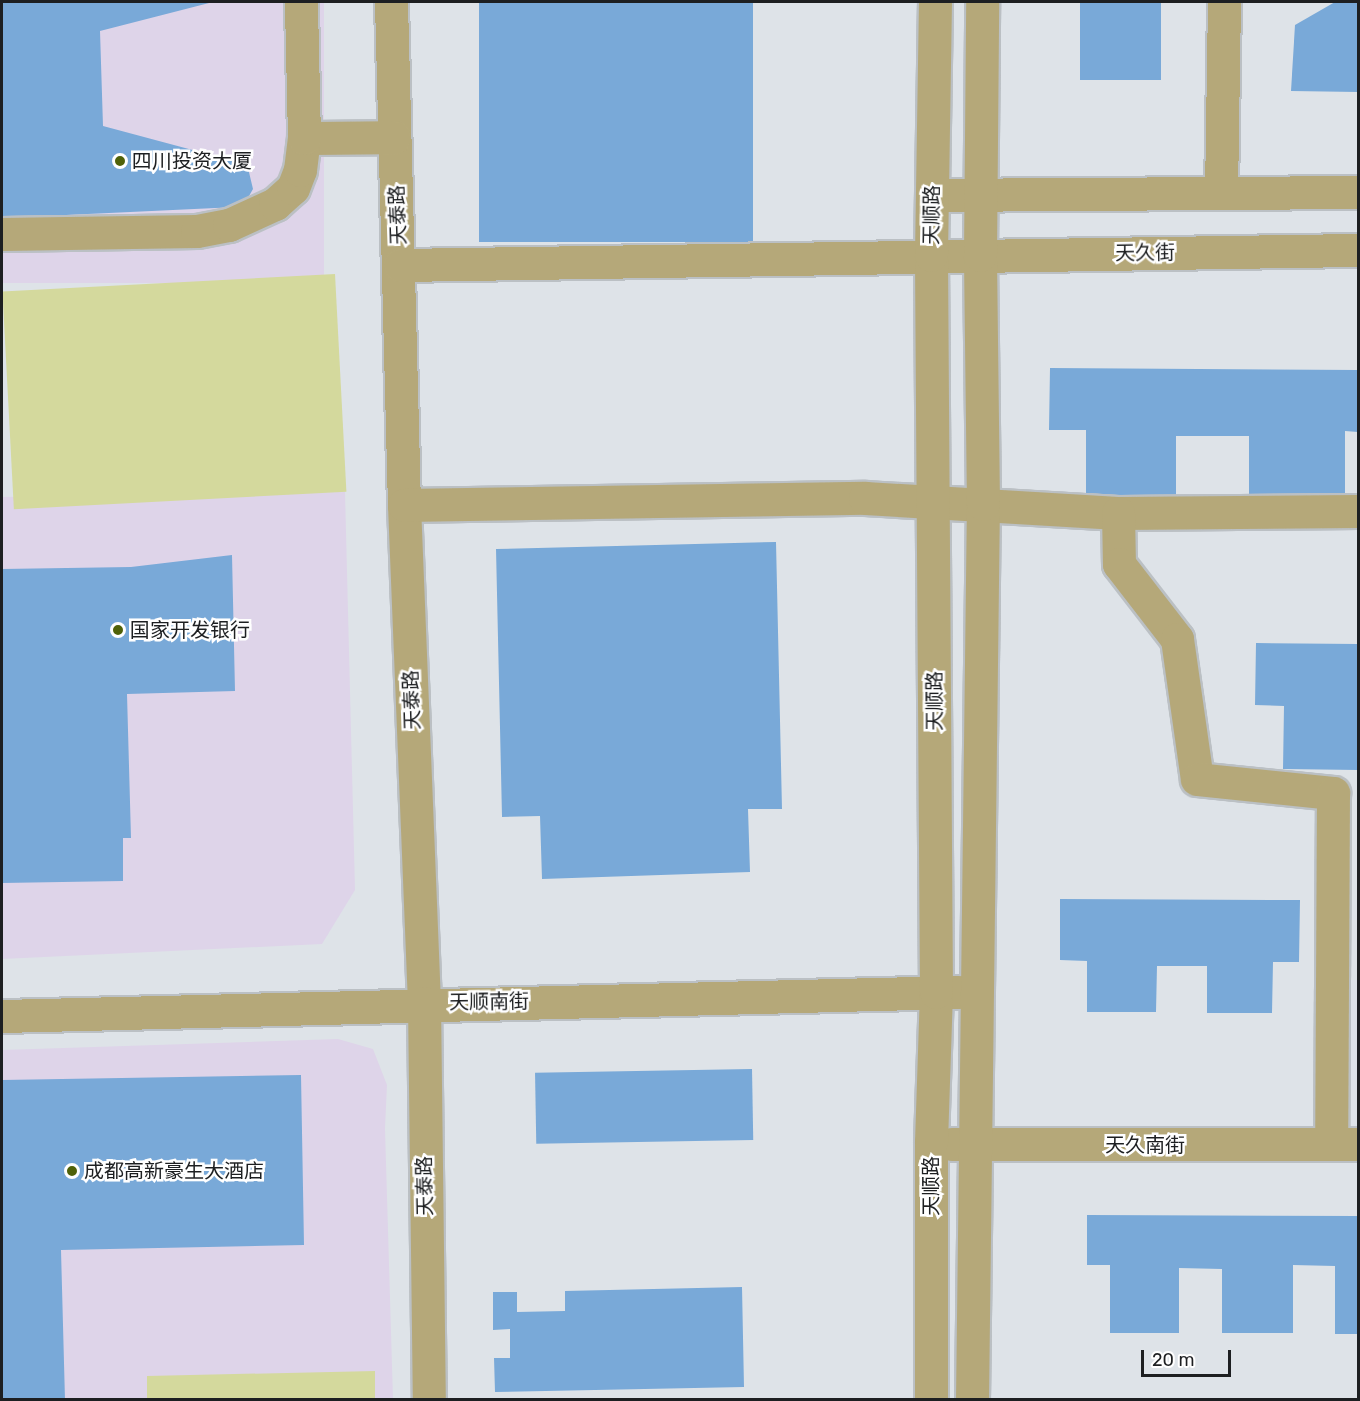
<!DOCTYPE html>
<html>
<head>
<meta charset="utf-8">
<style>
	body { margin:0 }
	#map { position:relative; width:1360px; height:1401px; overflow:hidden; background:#dee3e8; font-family:Rubik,"Noto Sans SC",sans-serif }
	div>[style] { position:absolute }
	.commercial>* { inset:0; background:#ded4e9; transform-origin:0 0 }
	.green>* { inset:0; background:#d4d99d; transform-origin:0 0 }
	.building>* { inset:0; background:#79a9d8; transform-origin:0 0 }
	.roads { filter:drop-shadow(2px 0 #bbc0c4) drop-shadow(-2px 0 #bbc0c4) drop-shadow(0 2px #bbc0c4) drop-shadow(0 -2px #bbc0c4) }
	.minor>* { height:33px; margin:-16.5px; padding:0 16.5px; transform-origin:16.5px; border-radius:16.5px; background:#b5a879 }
	.dots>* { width:16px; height:16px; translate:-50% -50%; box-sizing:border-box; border:3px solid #fff; border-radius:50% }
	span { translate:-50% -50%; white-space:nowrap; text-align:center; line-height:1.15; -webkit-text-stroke:5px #fff; paint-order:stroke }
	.poi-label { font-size:20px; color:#1d1f21 }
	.left { translate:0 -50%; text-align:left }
	.street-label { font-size:20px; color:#1d1f21 }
	.frame { position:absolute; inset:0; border:3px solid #1d1f21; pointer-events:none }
	.scale { position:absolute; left:1141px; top:1350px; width:90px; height:27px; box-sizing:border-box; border:3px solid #1d1f21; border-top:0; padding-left:8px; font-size:18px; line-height:21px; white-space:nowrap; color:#1d1f21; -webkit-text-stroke:4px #fff; paint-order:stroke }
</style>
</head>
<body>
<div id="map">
	<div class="commercial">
		<i style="left:2px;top:2px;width:322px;height:281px"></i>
		<i style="clip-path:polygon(345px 492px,355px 890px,322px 944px,2px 959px,2px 497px)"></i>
		<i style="clip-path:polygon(338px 1039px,373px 1049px,387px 1085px,385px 1129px,393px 1399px,2px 1399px,2px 1050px)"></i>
	</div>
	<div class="green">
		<i style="left:335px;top:274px;width:218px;height:333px;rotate:87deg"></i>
		<i style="clip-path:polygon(375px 1371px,375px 1399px,147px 1399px,147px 1376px)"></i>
	</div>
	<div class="building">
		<i style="clip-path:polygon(2px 2px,213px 2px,100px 31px,103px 126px,241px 163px,248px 168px,253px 189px,245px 203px,237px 207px,2px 218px)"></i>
		<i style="left:479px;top:2px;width:274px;height:240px"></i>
		<i style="left:1080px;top:2px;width:81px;height:78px"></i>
		<i style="clip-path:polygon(1335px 2px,1358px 2px,1358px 92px,1291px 91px,1295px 25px)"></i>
		<i style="clip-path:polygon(1050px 368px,1358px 370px,1358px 432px,1345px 431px,1345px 502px,1249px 502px,1249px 436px,1176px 436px,1176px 505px,1086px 505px,1086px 430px,1049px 430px)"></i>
		<i style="clip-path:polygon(776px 542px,782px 809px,748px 809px,750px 872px,542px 879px,540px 816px,502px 817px,496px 549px)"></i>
		<i style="clip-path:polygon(232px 555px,235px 691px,127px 694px,131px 838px,123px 838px,123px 881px,2px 883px,2px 569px,131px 567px)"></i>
		<i style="clip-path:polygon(1256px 643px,1358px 644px,1358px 770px,1283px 769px,1284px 706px,1255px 705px)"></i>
		<i style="clip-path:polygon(1060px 899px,1300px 900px,1299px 962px,1273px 962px,1272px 1013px,1207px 1013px,1207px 966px,1157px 966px,1156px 1012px,1087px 1012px,1087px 961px,1060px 960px)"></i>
		<i style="left:752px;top:1069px;width:71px;height:217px;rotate:89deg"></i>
		<i style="clip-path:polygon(301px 1075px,304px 1245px,61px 1250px,65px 1400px,2px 1400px,2px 1080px)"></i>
		<i style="clip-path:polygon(1087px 1215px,1358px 1216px,1358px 1334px,1335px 1334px,1335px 1266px,1293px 1265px,1293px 1333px,1222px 1333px,1222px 1269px,1179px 1268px,1179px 1333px,1110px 1333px,1110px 1265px,1087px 1265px)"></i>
		<i style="clip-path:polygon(742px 1287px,744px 1387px,495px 1392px,494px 1358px,510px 1358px,510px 1329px,493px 1330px,493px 1292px,517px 1292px,517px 1312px,565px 1311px,565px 1291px)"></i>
	</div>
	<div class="roads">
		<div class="minor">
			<i style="left:391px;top:2px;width:503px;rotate:88.52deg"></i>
			<i style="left:404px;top:505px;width:498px;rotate:87.7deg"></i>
			<i style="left:424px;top:1003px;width:397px;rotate:89.3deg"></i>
			<i style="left:304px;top:138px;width:90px;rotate:-0.6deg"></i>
			<i style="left:1221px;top:193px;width:191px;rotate:-89.1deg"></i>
			<i style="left:932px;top:195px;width:426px;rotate:-0.4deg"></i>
			<i style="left:2px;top:234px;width:195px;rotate:-0.9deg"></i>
			<i style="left:197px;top:231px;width:33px;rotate:-11deg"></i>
			<i style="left:229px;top:225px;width:51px;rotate:-24.5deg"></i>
			<i style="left:275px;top:204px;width:24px;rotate:-42deg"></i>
			<i style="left:293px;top:188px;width:19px;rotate:-69deg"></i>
			<i style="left:300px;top:170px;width:32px;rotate:-83deg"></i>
			<i style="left:304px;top:138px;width:136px;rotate:-91.3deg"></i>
			<i style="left:400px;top:265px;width:958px;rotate:-0.9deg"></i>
			<i style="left:404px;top:505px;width:461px;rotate:-0.9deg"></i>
			<i style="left:865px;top:498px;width:253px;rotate:3.4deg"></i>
			<i style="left:1118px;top:513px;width:240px;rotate:-0.5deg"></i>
			<i style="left:1118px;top:513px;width:51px;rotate:88.9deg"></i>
			<i style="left:1119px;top:564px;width:95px;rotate:52.3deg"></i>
			<i style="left:1177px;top:639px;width:141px;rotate:81.9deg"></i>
			<i style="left:1197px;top:779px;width:137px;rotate:5.9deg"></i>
			<i style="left:1333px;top:793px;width:351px;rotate:90.3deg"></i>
			<i style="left:2px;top:1016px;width:957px;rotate:-1.44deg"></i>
			<i style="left:952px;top:1144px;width:406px"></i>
			<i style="left:931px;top:1400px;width:258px;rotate:-90deg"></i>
			<i style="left:931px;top:1142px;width:150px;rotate:-88.1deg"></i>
			<i style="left:936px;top:992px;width:737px;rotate:-90.39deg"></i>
			<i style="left:931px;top:255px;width:253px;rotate:-89.1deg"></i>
			<i style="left:972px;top:1400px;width:896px;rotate:-89.3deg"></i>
			<i style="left:983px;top:504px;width:249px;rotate:-90.7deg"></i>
			<i style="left:980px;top:255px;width:253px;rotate:-89.5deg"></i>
		</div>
	</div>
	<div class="dots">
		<i style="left:120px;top:161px;background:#4f6108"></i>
		<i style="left:118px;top:630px;background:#4f6108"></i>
		<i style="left:72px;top:1171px;background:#4f6108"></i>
	</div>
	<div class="poi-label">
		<span class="left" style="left:132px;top:161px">四川投资大厦</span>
		<span class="left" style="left:130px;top:630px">国家开发银行</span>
		<span class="left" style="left:84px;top:1171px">成都高新豪生大酒店</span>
	</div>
	<div class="street-label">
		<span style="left:398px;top:215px;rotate:-92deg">天泰路</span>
		<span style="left:932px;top:215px;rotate:-89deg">天顺路</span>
		<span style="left:1145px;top:253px;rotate:-1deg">天久街</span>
		<span style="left:412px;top:700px;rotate:-92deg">天泰路</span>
		<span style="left:935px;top:701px;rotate:-90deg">天顺路</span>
		<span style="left:489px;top:1002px;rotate:-1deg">天顺南街</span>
		<span style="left:1145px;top:1145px">天久南街</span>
		<span style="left:425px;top:1186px;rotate:-91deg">天泰路</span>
		<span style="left:931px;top:1186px;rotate:-90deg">天顺路</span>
	</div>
	<div class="frame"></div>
	<div class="scale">20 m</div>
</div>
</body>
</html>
